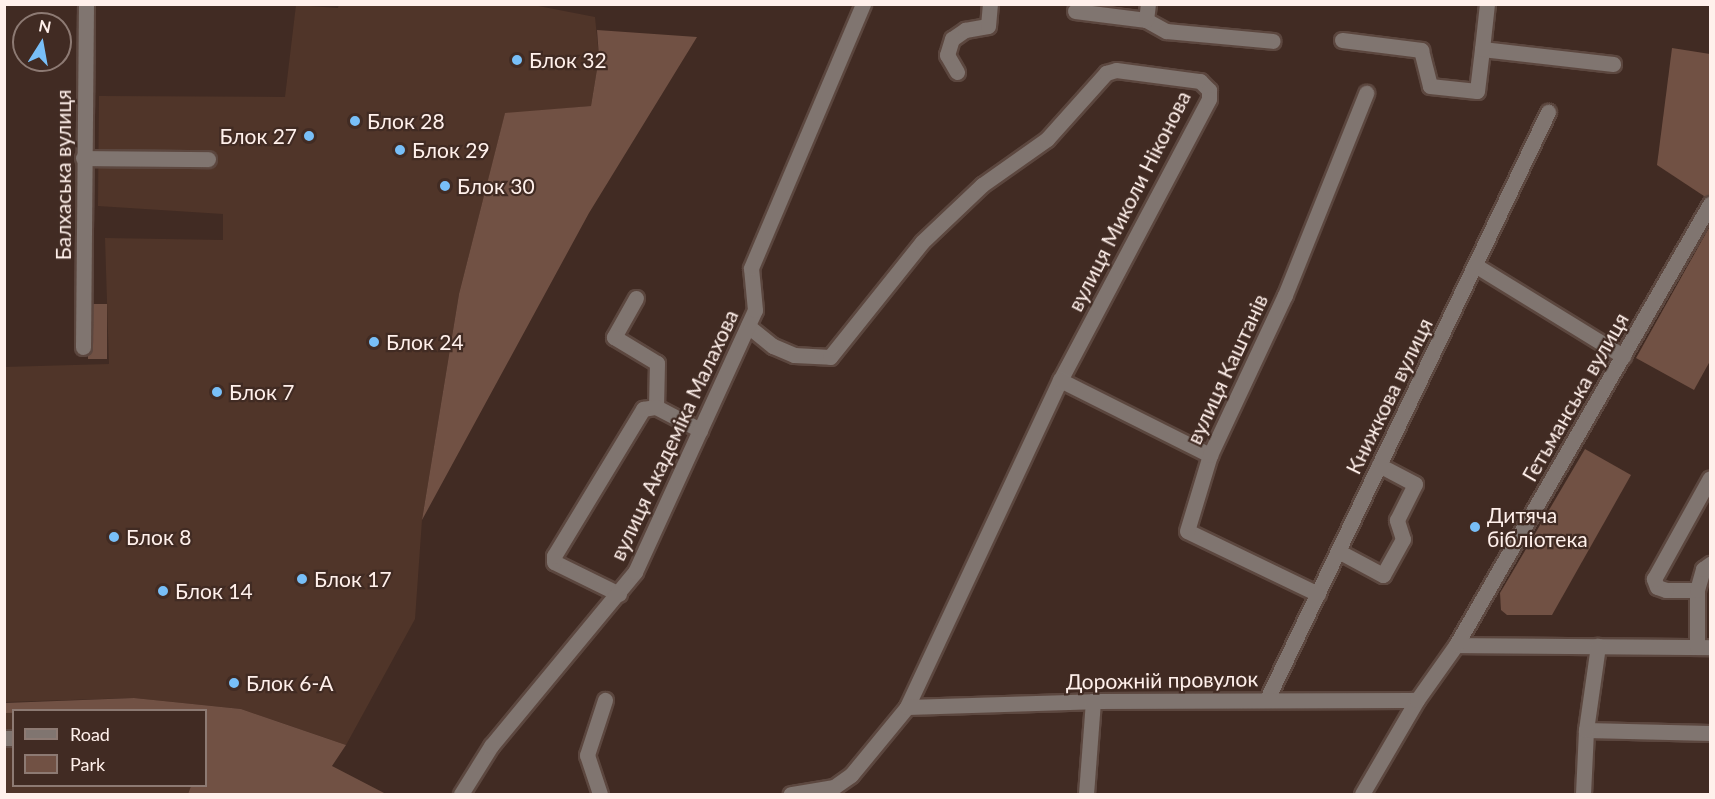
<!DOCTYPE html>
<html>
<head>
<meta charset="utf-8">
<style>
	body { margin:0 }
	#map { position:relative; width:1715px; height:799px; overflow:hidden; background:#412b23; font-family:Lato,sans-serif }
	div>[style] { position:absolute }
	.built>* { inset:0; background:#503529 }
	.green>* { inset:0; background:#715144; transform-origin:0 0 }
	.roads { filter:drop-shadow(2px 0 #5c473f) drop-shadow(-2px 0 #5c473f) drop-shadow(0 2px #5c473f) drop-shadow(0 -2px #5c473f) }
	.minor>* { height:15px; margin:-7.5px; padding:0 7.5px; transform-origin:7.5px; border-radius:7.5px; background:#807570 }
	.dots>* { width:16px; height:16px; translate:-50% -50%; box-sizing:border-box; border:3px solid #412b23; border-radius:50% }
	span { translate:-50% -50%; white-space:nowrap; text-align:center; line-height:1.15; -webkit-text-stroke:4.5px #412b23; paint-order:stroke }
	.poi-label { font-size:21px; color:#fff0eb }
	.left { translate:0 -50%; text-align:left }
	.right { translate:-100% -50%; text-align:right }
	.street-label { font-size:21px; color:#fff0eb }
	.frame { position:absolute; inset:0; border:6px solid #fff0eb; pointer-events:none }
	.legend { position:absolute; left:12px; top:709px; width:195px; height:78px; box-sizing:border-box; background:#412b23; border:2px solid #8d7a73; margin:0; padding:8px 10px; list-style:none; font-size:18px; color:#fff0eb }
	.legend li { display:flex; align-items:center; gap:12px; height:30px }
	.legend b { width:30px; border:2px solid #8d7a73 }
	.north { position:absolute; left:12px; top:12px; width:60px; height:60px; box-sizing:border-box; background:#412b23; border:2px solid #8d7a73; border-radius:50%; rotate:11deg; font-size:16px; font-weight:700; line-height:24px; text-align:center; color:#fff0eb }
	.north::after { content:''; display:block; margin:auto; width:21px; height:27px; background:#78bff8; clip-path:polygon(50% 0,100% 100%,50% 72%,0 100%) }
</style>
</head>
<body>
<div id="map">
	<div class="built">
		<i style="clip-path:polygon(339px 4px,528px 4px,595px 17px,599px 57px,591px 106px,505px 114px,459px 294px,422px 520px,415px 619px,346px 745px,241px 709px,134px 698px,5px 702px,4px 367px,109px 364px,105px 238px,223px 240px,223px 214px,98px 206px,99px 96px,285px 97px,296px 5px,338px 8px)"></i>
		<i style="clip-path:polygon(4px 713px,13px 713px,14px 786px,191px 786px,188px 794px,5px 794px)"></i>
	</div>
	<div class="green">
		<i style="clip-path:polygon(597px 30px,697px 37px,589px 213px,422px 520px,459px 294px,505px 113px,591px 106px,599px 57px)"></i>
		<i style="clip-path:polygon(1672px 48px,1710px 54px,1710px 200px,1657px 165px)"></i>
		<i style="clip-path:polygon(1710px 226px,1710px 361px,1694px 390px,1636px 358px)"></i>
		<i style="left:88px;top:304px;width:19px;height:55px"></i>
		<i style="clip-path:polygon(1585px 449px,1631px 475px,1552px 615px,1507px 615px,1501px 610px,1500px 593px)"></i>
		<i style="clip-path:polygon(134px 698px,241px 709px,346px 745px,332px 766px,386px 794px,188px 794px,191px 786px,206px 786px,206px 710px,5px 713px,5px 703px)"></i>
	</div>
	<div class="roads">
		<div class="minor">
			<i style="left:1075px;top:11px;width:72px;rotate:7.2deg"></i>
			<i style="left:1146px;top:20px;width:23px;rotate:29deg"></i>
			<i style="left:1166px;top:31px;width:107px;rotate:5.3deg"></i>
			<i style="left:1146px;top:20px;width:16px;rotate:-83deg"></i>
			<i style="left:1342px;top:40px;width:80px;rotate:7.2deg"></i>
			<i style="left:1421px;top:50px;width:37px;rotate:76deg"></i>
			<i style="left:1430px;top:86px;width:47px;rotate:6.1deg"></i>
			<i style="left:1477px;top:91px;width:42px;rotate:-83.2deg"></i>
			<i style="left:1482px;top:49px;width:132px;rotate:6.5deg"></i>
			<i style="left:1482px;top:49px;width:45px;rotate:-83.7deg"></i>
			<i style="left:957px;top:72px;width:20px;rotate:-120deg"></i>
			<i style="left:947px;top:55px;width:17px;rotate:-73deg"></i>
			<i style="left:952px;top:39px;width:16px;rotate:-35deg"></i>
			<i style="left:965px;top:30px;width:23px;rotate:-10deg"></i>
			<i style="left:988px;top:26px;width:22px;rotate:-85deg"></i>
			<i style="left:83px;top:158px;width:125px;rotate:0.5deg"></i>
			<i style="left:1475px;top:265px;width:174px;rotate:31.6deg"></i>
			<i style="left:636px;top:298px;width:45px;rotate:119.4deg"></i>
			<i style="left:614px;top:337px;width:50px;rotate:31.2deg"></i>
			<i style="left:657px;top:363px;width:44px;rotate:91.3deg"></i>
			<i style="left:748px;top:326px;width:32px;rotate:39deg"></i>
			<i style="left:773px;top:346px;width:23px;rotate:23deg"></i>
			<i style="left:794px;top:355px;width:36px;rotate:3deg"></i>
			<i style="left:830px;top:357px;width:147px;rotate:-51.3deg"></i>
			<i style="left:922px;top:242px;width:83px;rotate:-43.5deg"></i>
			<i style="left:982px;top:185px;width:80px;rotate:-35.3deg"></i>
			<i style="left:1047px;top:139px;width:89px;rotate:-48.2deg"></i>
			<i style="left:1106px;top:73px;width:10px;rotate:-17deg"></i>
			<i style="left:1116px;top:70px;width:85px;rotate:7.5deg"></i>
			<i style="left:1200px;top:81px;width:13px;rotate:45deg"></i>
			<i style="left:1209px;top:90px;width:9px;rotate:90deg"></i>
			<i style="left:1209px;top:99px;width:318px;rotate:117.9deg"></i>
			<i style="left:1060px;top:380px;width:361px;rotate:115.1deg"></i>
			<i style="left:907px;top:707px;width:88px;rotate:129.5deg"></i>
			<i style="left:851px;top:775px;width:21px;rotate:145deg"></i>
			<i style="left:834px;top:787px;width:44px;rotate:170.8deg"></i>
			<i style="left:83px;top:347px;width:343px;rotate:-89.5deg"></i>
			<i style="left:1060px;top:380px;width:168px;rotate:26.6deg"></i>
			<i style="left:1338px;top:551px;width:51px;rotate:28.1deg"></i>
			<i style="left:1383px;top:575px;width:41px;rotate:-60.9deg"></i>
			<i style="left:1403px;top:539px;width:20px;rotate:-108deg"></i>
			<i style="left:1397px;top:520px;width:40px;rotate:-63.4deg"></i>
			<i style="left:1415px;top:484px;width:41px;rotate:-152.2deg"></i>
			<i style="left:1697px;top:590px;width:31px;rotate:180deg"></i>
			<i style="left:1666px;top:590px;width:9px;rotate:-162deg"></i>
			<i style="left:1657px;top:587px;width:9px;rotate:-111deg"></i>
			<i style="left:1654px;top:579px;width:115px;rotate:-61deg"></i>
			<i style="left:619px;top:594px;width:72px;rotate:-153.8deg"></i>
			<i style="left:554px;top:562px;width:6px;rotate:-90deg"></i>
			<i style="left:554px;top:556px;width:172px;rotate:-58.8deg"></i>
			<i style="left:643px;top:409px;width:13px;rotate:-9deg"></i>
			<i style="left:656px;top:407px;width:50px;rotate:27.6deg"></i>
			<i style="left:1318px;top:594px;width:145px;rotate:-154.3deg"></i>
			<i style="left:1187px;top:531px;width:79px;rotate:-73.2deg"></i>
			<i style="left:1210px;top:455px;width:177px;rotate:-64.9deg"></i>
			<i style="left:1285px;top:295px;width:218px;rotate:-68.1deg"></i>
			<i style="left:1456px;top:645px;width:254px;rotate:0.5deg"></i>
			<i style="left:1697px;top:647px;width:57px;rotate:-90deg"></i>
			<i style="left:1697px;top:590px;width:22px;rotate:-74deg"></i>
			<i style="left:1703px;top:569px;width:9px;rotate:-36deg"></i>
			<i style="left:1267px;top:699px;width:651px;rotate:-64.42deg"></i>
			<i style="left:907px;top:707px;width:186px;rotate:-1.8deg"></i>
			<i style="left:1093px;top:701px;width:324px;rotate:-0.2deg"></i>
			<i style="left:1586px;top:730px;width:124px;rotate:1.4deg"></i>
			<i style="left:4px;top:738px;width:10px"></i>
			<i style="left:461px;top:794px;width:57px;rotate:-58deg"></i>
			<i style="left:491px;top:746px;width:226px;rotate:-50.4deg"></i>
			<i style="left:635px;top:572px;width:288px;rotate:-65.4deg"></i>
			<i style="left:755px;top:310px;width:42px;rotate:-95.4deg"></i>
			<i style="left:751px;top:268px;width:287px;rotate:-67deg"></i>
			<i style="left:600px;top:794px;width:41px;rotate:-108.4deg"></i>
			<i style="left:587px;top:755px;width:58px;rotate:-71.9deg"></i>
			<i style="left:1086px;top:794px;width:93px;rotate:-85.7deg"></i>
			<i style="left:1362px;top:794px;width:109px;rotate:-59.7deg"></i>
			<i style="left:1417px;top:700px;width:67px;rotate:-54.7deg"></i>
			<i style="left:1456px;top:645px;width:509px;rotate:-60.06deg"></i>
			<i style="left:1583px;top:794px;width:64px;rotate:-87.3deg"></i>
			<i style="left:1586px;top:730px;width:85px;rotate:-81.9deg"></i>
		</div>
	</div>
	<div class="dots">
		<i style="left:517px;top:60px;background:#78bff8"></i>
		<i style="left:355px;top:121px;background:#78bff8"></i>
		<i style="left:309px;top:136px;background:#78bff8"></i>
		<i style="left:400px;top:150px;background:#78bff8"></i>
		<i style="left:445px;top:186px;background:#78bff8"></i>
		<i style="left:374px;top:342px;background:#78bff8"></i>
		<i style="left:217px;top:392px;background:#78bff8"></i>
		<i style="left:1475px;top:527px;background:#78bff8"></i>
		<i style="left:114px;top:537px;background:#78bff8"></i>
		<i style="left:302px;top:579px;background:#78bff8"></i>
		<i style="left:163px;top:591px;background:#78bff8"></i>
		<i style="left:234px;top:683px;background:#78bff8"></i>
	</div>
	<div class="poi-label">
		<span class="left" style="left:529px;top:60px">Блок 32</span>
		<span class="left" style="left:367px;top:121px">Блок 28</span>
		<span class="right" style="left:297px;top:136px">Блок 27</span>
		<span class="left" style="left:412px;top:150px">Блок 29</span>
		<span class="left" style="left:457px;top:186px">Блок 30</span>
		<span class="left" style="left:386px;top:342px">Блок 24</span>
		<span class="left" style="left:229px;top:392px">Блок 7</span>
		<span class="left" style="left:1487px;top:527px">Дитяча<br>бібліотека</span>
		<span class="left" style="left:126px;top:537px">Блок 8</span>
		<span class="left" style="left:314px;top:579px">Блок 17</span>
		<span class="left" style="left:175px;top:591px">Блок 14</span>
		<span class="left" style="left:246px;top:683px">Блок 6-А</span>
	</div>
	<div class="street-label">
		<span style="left:63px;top:175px;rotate:-90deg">Балхаська вулиця</span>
		<span style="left:1129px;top:201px;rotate:-63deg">вулиця Миколи Ніконова</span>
		<span style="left:1227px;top:369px;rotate:-65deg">вулиця Каштанів</span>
		<span style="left:1389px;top:396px;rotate:-64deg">Книжкова вулиця</span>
		<span style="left:1575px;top:397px;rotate:-60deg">Гетьманська вулиця</span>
		<span style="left:674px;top:435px;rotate:-65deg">вулиця Академіка Малахова</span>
		<span style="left:1162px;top:680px;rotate:-1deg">Дорожній провулок</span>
	</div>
	<div class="frame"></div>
	<ul class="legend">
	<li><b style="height:8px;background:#807570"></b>Road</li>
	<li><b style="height:16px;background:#715144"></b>Park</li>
	</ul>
	<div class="north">N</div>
</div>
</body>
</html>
